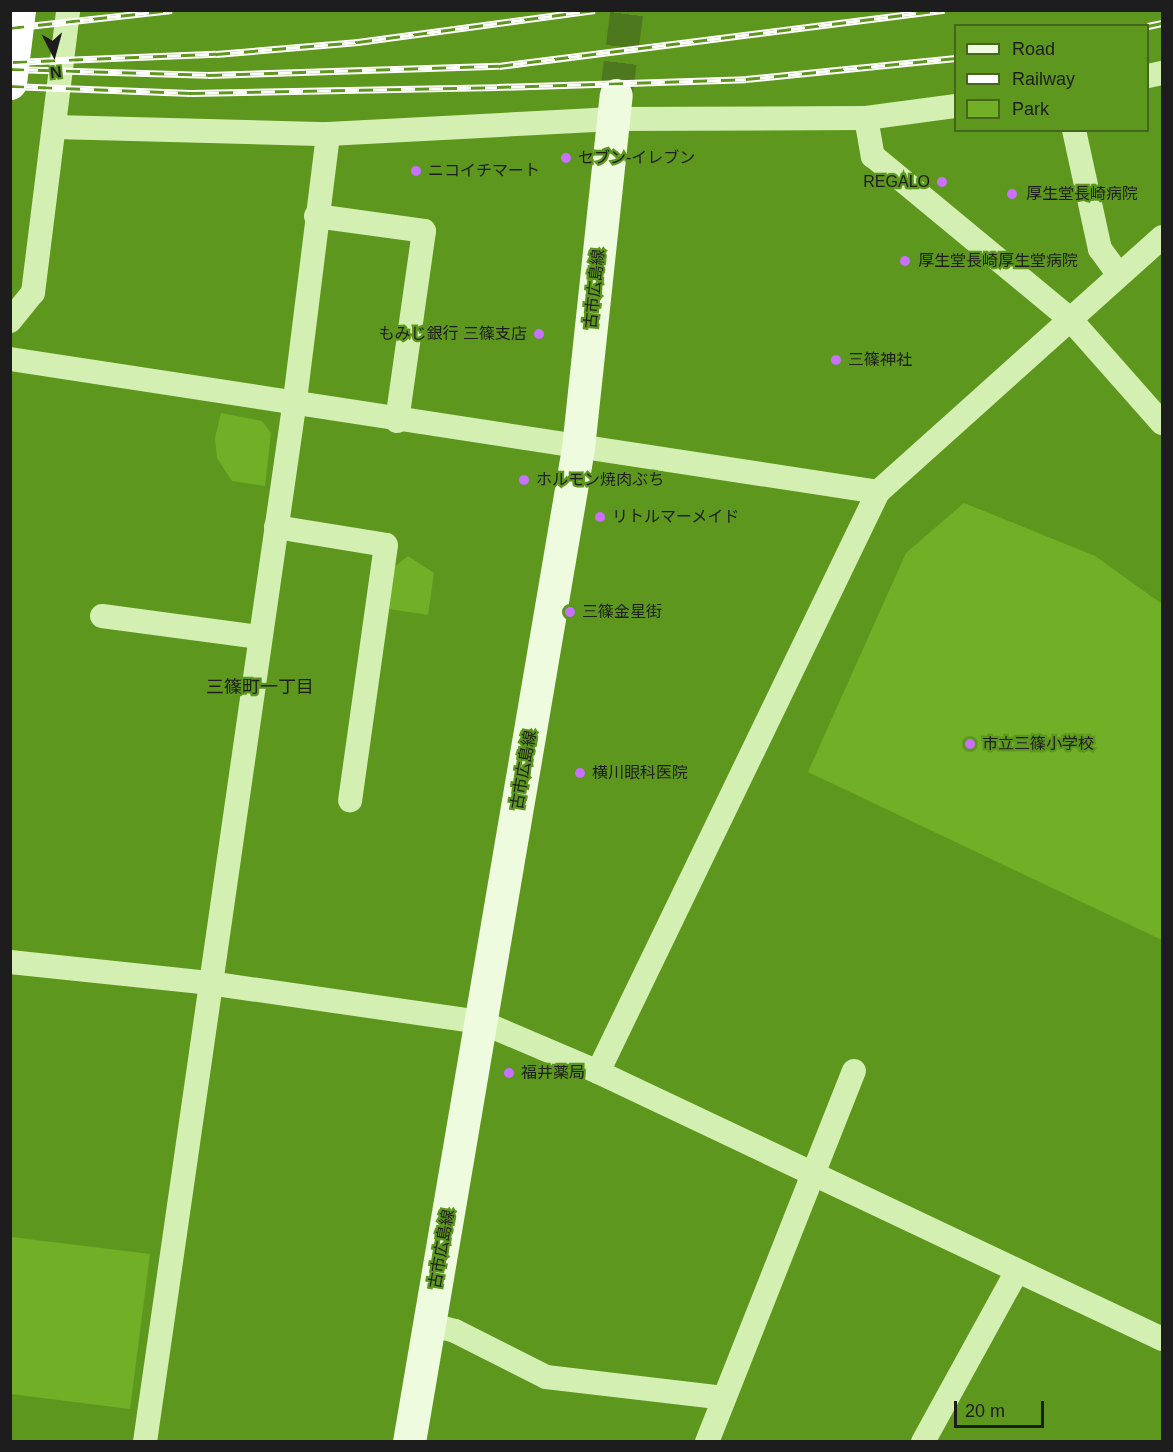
<!DOCTYPE html>
<html>
<head>
<meta charset="utf-8">
<style>
	body { margin:0 }
	#map { position:relative; width:1173px; height:1452px; overflow:hidden; background:#5e971d; font-family:Helvetica,"Noto Sans JP",sans-serif }
	div>[style] { position:absolute }
	.green>* { inset:0; background:#71b026 }
	.secondary-tunnel>* { height:33px; margin-top:-16.5px; transform-origin:0; background:repeating-linear-gradient(90deg,#4e781d 0 33px,transparent 0 49px) }
	.street>* { height:24px; margin:-12px; padding:0 12px; transform-origin:12px; border-radius:12px; background:#d3f0b2 }
	.secondary>* { height:33px; margin:-16.5px; padding:0 16.5px; transform-origin:16.5px; border-radius:16.5px; background:#eefbdf }
	.highway>* { height:33px; margin:-16.5px; padding:0 16.5px; transform-origin:16.5px; border-radius:16.5px; background:#fff }
	.rail>* { height:7px; margin-top:-3.5px; transform-origin:0; background:repeating-linear-gradient(90deg,#5e971d 0 14px,#fff 0 28px); box-sizing:border-box; border-block:2px solid #fff }
	.dots>* { width:16px; height:16px; translate:-50% -50%; box-sizing:border-box; border:3px solid #5e971d; border-radius:50% }
	span { translate:-50% -50%; white-space:nowrap; text-align:center; line-height:1.15; -webkit-text-stroke:4.5px #5e971d; paint-order:stroke }
	.poi-label { font-size:16px; color:#1d1d1d }
	.left { translate:0 -50%; text-align:left }
	.right { translate:-100% -50%; text-align:right }
	.street-label { font-size:16px; color:#1d1d1d }
	.neighbourhood-label { font-size:18px; color:#1d1d1d }
	.frame { position:absolute; inset:0; border:12px solid #1d1d1d; pointer-events:none }
	.legend { position:absolute; left:954px; top:24px; width:195px; height:108px; box-sizing:border-box; background:#5e971d; border:2px solid #44661d; margin:0; padding:8px 10px; list-style:none; font-size:18px; color:#1d1d1d }
	.legend li { display:flex; align-items:center; gap:12px; height:30px }
	.legend b { width:30px; border:2px solid #44661d }
	.north { position:absolute; left:24px; top:24px; width:60px; height:60px; -webkit-text-stroke:4px #5e971d; paint-order:stroke; rotate:174deg; font-size:16px; font-weight:700; line-height:24px; text-align:center; color:#1d1d1d }
	.north::after { content:''; display:block; margin:auto; width:21px; height:27px; background:#1d1d1d; clip-path:polygon(50% 0,100% 100%,50% 72%,0 100%) }
	.scale { position:absolute; left:954px; top:1401px; width:90px; height:27px; box-sizing:border-box; border:3px solid #1d1d1d; border-top:0; padding-left:8px; font-size:18px; line-height:21px; white-space:nowrap; color:#1d1d1d; -webkit-text-stroke:4px #5e971d; paint-order:stroke }
</style>
</head>
<body>
<div id="map">
	<div class="green">
		<i style="clip-path:polygon(221px 413px,262px 421px,271px 433px,265px 486px,232px 481px,217px 458px,215px 438px)"></i>
		<i style="clip-path:polygon(964px 503px,1095px 556px,1162px 604px,1162px 940px,808px 772px,906px 553px)"></i>
		<i style="clip-path:polygon(408px 556px,434px 573px,428px 615px,389px 609px,394px 567px)"></i>
		<i style="clip-path:polygon(11px 1237px,150px 1254px,130px 1409px,11px 1394px)"></i>
	</div>
	<div class="secondary-tunnel">
		<i style="left:616px;top:95px;width:86px;rotate:-82.6deg"></i>
	</div>
	<div class="street">
		<i style="left:1148px;top:76px;width:14px;rotate:-12deg"></i>
		<i style="left:866px;top:118px;width:39px;rotate:80deg"></i>
		<i style="left:873px;top:156px;width:256px;rotate:39.6deg"></i>
		<i style="left:1070px;top:319px;width:139px;rotate:48.5deg"></i>
		<i style="left:55px;top:127px;width:273px;rotate:1.5deg"></i>
		<i style="left:328px;top:134px;width:286px;rotate:-3deg"></i>
		<i style="left:614px;top:119px;width:252px;rotate:-0.2deg"></i>
		<i style="left:866px;top:118px;width:91px;rotate:-7.6deg"></i>
		<i style="left:1074px;top:130px;width:122px;rotate:77.7deg"></i>
		<i style="left:1100px;top:249px;width:32px;rotate:54deg"></i>
		<i style="left:316px;top:216px;width:109px;rotate:7.9deg"></i>
		<i style="left:424px;top:231px;width:192px;rotate:98.1deg"></i>
		<i style="left:10px;top:321px;width:36px;rotate:-51deg"></i>
		<i style="left:33px;top:293px;width:285px;rotate:-82.9deg"></i>
		<i style="left:10px;top:359px;width:878px;rotate:8.71deg"></i>
		<i style="left:276px;top:527px;width:111px;rotate:9.3deg"></i>
		<i style="left:386px;top:545px;width:258px;rotate:98deg"></i>
		<i style="left:102px;top:616px;width:159px;rotate:7.6deg"></i>
		<i style="left:10px;top:962px;width:200px;rotate:6deg"></i>
		<i style="left:209px;top:983px;width:275px;rotate:8.2deg"></i>
		<i style="left:481px;top:1022px;width:127px;rotate:23.1deg"></i>
		<i style="left:598px;top:1072px;width:624px;rotate:25.33deg"></i>
		<i style="left:598px;top:1072px;width:644px;rotate:-64.23deg"></i>
		<i style="left:878px;top:492px;width:382px;rotate:-41.9deg"></i>
		<i style="left:429px;top:1324px;width:27px;rotate:15deg"></i>
		<i style="left:455px;top:1331px;width:102px;rotate:26.8deg"></i>
		<i style="left:546px;top:1377px;width:179px;rotate:6.7deg"></i>
		<i style="left:145px;top:1442px;width:1053px;rotate:-81.81deg"></i>
		<i style="left:295px;top:400px;width:268px;rotate:-82.9deg"></i>
		<i style="left:707px;top:1442px;width:399px;rotate:-68.4deg"></i>
		<i style="left:923px;top:1442px;width:195px;rotate:-61.2deg"></i>
	</div>
	<div class="secondary">
		<i style="left:409px;top:1442px;width:1008px;rotate:-80.35deg"></i>
		<i style="left:578px;top:448px;width:355px;rotate:-83.9deg"></i>
	</div>
	<div class="highway">
		<i style="left:10px;top:83px;width:74px;rotate:-83deg"></i>
	</div>
	<div class="rail">
		<i style="left:1148px;top:26px;width:14px;rotate:-12deg"></i>
		<i style="left:10px;top:28px;width:163px;rotate:-6.3deg"></i>
		<i style="left:13px;top:62px;width:203px;rotate:-2.3deg"></i>
		<i style="left:216px;top:54px;width:143px;rotate:-4.8deg"></i>
		<i style="left:358px;top:42px;width:239px;rotate:-7.7deg"></i>
		<i style="left:10px;top:69px;width:198px;rotate:1.7deg"></i>
		<i style="left:208px;top:75px;width:291px;rotate:-1.8deg"></i>
		<i style="left:499px;top:66px;width:449px;rotate:-7.2deg"></i>
		<i style="left:10px;top:86px;width:181px;rotate:2.2deg"></i>
		<i style="left:191px;top:93px;width:306px;rotate:-1.1deg"></i>
		<i style="left:497px;top:87px;width:249px;rotate:-1.8deg"></i>
		<i style="left:746px;top:79px;width:211px;rotate:-5.7deg"></i>
	</div>
	<div class="dots">
		<i style="left:566px;top:158px;background:#c870ff"></i>
		<i style="left:416px;top:171px;background:#c870ff"></i>
		<i style="left:942px;top:182px;background:#c870ff"></i>
		<i style="left:1012px;top:194px;background:#c870ff"></i>
		<i style="left:905px;top:261px;background:#c870ff"></i>
		<i style="left:539px;top:334px;background:#c870ff"></i>
		<i style="left:836px;top:360px;background:#c870ff"></i>
		<i style="left:524px;top:480px;background:#c870ff"></i>
		<i style="left:600px;top:517px;background:#c870ff"></i>
		<i style="left:570px;top:612px;background:#c870ff"></i>
		<i style="left:970px;top:744px;background:#c870ff"></i>
		<i style="left:580px;top:773px;background:#c870ff"></i>
		<i style="left:509px;top:1073px;background:#c870ff"></i>
	</div>
	<div class="poi-label">
		<span class="left" style="left:578px;top:158px">セブン-イレブン</span>
		<span class="left" style="left:428px;top:171px">ニコイチマート</span>
		<span class="right" style="left:930px;top:182px">REGALO</span>
		<span class="left" style="left:1026px;top:194px">厚生堂長崎病院</span>
		<span class="left" style="left:918px;top:261px">厚生堂長崎厚生堂病院</span>
		<span class="right" style="left:527px;top:334px">もみじ銀行 三篠支店</span>
		<span class="left" style="left:848px;top:360px">三篠神社</span>
		<span class="left" style="left:536px;top:480px">ホルモン焼肉ぶち</span>
		<span class="left" style="left:612px;top:517px">リトルマーメイド</span>
		<span class="left" style="left:582px;top:612px">三篠金星街</span>
		<span class="left" style="left:982px;top:744px">市立三篠小学校</span>
		<span class="left" style="left:592px;top:773px">横川眼科医院</span>
		<span class="left" style="left:521px;top:1073px">福井薬局</span>
	</div>
	<div class="street-label">
		<span style="left:595px;top:289px;rotate:-84deg">古市広島線</span>
		<span style="left:524px;top:770px;rotate:-80deg">古市広島線</span>
		<span style="left:442px;top:1249px;rotate:-80deg">古市広島線</span>
	</div>
	<div class="neighbourhood-label">
		<span style="left:260px;top:687px">三篠町一丁目</span>
	</div>
	<div class="frame"></div>
	<ul class="legend">
	<li><b style="height:8px;background:#eefbdf"></b>Road</li>
	<li><b style="height:8px;background:#fff"></b>Railway</li>
	<li><b style="height:16px;background:#71b026"></b>Park</li>
	</ul>
	<div class="north">N</div>
	<div class="scale">20 m</div>
</div>
</body>
</html>
